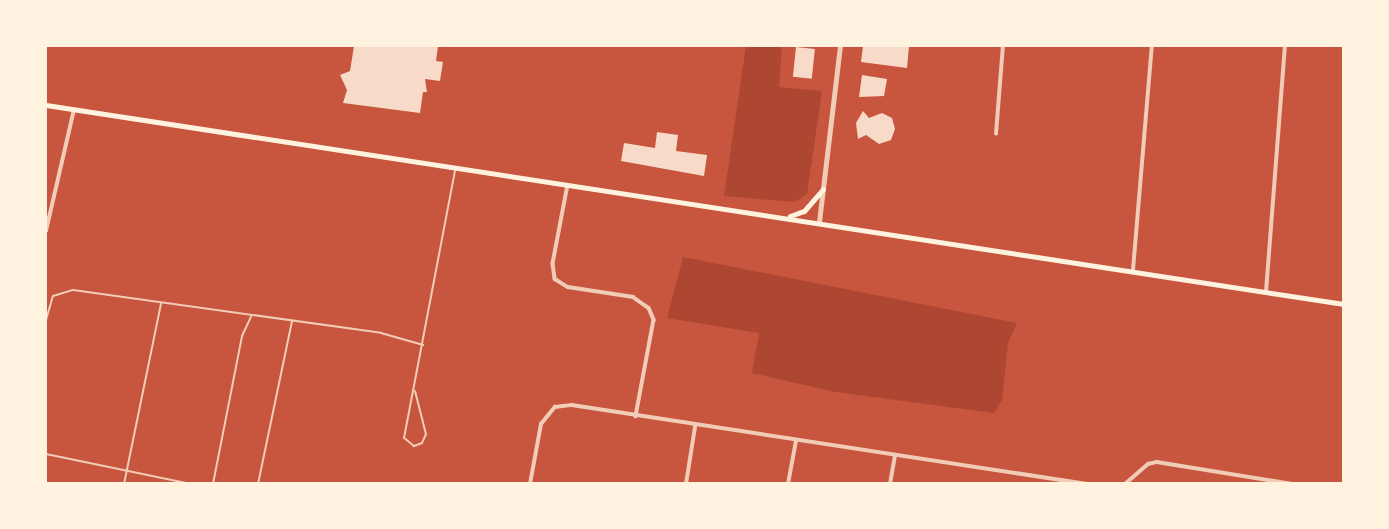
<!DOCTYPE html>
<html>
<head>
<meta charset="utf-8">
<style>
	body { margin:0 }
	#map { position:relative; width:1389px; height:529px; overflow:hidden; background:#c8553d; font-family:Overpass,sans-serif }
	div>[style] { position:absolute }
	.green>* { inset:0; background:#ae4732 }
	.building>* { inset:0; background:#f7dbc8; transform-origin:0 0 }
	.service>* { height:2px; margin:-1px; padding:0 1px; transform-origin:1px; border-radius:1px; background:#f1ccb7 }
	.minor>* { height:3.5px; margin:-1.75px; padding:0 1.75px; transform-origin:1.75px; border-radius:1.75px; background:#f1ccb7 }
	.tertiary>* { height:4.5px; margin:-2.25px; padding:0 2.25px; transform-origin:2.25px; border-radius:2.25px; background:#f1ccb7 }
	.secondary>* { height:5px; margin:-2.5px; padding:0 2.5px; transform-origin:2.5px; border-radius:2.5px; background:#fff3e0 }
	span { translate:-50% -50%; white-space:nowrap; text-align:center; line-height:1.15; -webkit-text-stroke:7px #fff3e0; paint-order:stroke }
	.frame { position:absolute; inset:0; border:47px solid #fff3e0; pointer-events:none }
</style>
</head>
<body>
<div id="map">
	<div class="green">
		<i style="clip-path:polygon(746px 46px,782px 46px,779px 87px,822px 91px,807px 194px,795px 202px,724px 196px)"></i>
		<i style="clip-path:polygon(683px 257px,1017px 323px,1008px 343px,1002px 400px,994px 413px,835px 392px,752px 373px,759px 333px,667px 318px)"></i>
	</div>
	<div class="building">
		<i style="clip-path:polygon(354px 46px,438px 46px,436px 61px,443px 62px,440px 81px,425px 79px,427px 92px,423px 92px,420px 113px,343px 103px,347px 90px,340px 75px,350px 71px)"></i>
		<i style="clip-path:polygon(863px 46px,909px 46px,907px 68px,861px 62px)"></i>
		<i style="left:796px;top:47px;width:19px;height:30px;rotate:6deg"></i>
		<i style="clip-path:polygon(862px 75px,887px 79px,884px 96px,859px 97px)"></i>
		<i style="clip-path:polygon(863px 111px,869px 118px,882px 113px,892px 118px,895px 129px,891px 140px,879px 144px,866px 135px,858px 139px,856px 123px)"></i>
		<i style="clip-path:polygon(657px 132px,678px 135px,676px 151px,707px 155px,704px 176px,621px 161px,624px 143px,655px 148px)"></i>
	</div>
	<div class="service">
		<i style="left:46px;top:320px;width:25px;rotate:-74deg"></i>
		<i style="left:53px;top:296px;width:21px;rotate:-17deg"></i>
		<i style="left:73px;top:290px;width:311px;rotate:7.9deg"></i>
		<i style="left:381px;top:333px;width:44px;rotate:15.9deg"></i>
		<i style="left:415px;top:391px;width:44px;rotate:75.7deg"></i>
		<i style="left:426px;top:434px;width:10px;rotate:114deg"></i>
		<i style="left:422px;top:443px;width:9px;rotate:159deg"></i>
		<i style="left:414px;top:446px;width:13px;rotate:-141deg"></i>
		<i style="left:404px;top:438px;width:272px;rotate:-79.2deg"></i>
		<i style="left:46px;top:454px;width:148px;rotate:11.7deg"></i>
		<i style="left:124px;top:484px;width:185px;rotate:-78.4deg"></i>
		<i style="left:213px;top:484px;width:151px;rotate:-78.9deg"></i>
		<i style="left:242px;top:336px;width:23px;rotate:-65deg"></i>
		<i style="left:258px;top:484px;width:167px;rotate:-78.2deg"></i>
	</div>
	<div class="minor">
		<i style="left:996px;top:134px;width:88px;rotate:-85.5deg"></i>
		<i style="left:568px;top:185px;width:80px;rotate:100.8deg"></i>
		<i style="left:553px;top:264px;width:15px;rotate:82deg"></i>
		<i style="left:555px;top:279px;width:15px;rotate:32deg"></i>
		<i style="left:568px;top:287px;width:66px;rotate:8.7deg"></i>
		<i style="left:633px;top:297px;width:19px;rotate:35deg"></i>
		<i style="left:649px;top:308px;width:13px;rotate:67deg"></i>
		<i style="left:654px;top:320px;width:98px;rotate:100.6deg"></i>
		<i style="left:46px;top:231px;width:124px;rotate:-77deg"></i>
		<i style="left:1133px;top:270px;width:225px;rotate:-85.2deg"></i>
		<i style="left:1266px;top:292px;width:247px;rotate:-85.6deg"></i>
		<i style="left:530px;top:484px;width:61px;rotate:-79.6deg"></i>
		<i style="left:541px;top:424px;width:22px;rotate:-51deg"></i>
		<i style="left:555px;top:407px;width:17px;rotate:-7deg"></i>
		<i style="left:572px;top:405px;width:521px;rotate:8.72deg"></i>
		<i style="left:686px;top:484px;width:58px;rotate:-81deg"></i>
		<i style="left:788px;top:484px;width:44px;rotate:-79.5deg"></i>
		<i style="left:890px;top:484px;width:28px;rotate:-80deg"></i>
		<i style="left:1125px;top:484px;width:30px;rotate:-41deg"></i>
		<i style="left:1148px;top:464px;width:9px;rotate:-13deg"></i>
		<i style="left:1157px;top:462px;width:138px;rotate:9.2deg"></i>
	</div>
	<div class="tertiary">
		<i style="left:819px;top:222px;width:177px;rotate:-83.2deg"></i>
	</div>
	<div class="secondary">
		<i style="left:46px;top:105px;width:1313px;rotate:8.72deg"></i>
		<i style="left:790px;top:216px;width:15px;rotate:-20deg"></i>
		<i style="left:804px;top:211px;width:29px;rotate:-49deg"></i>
	</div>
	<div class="frame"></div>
</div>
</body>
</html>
